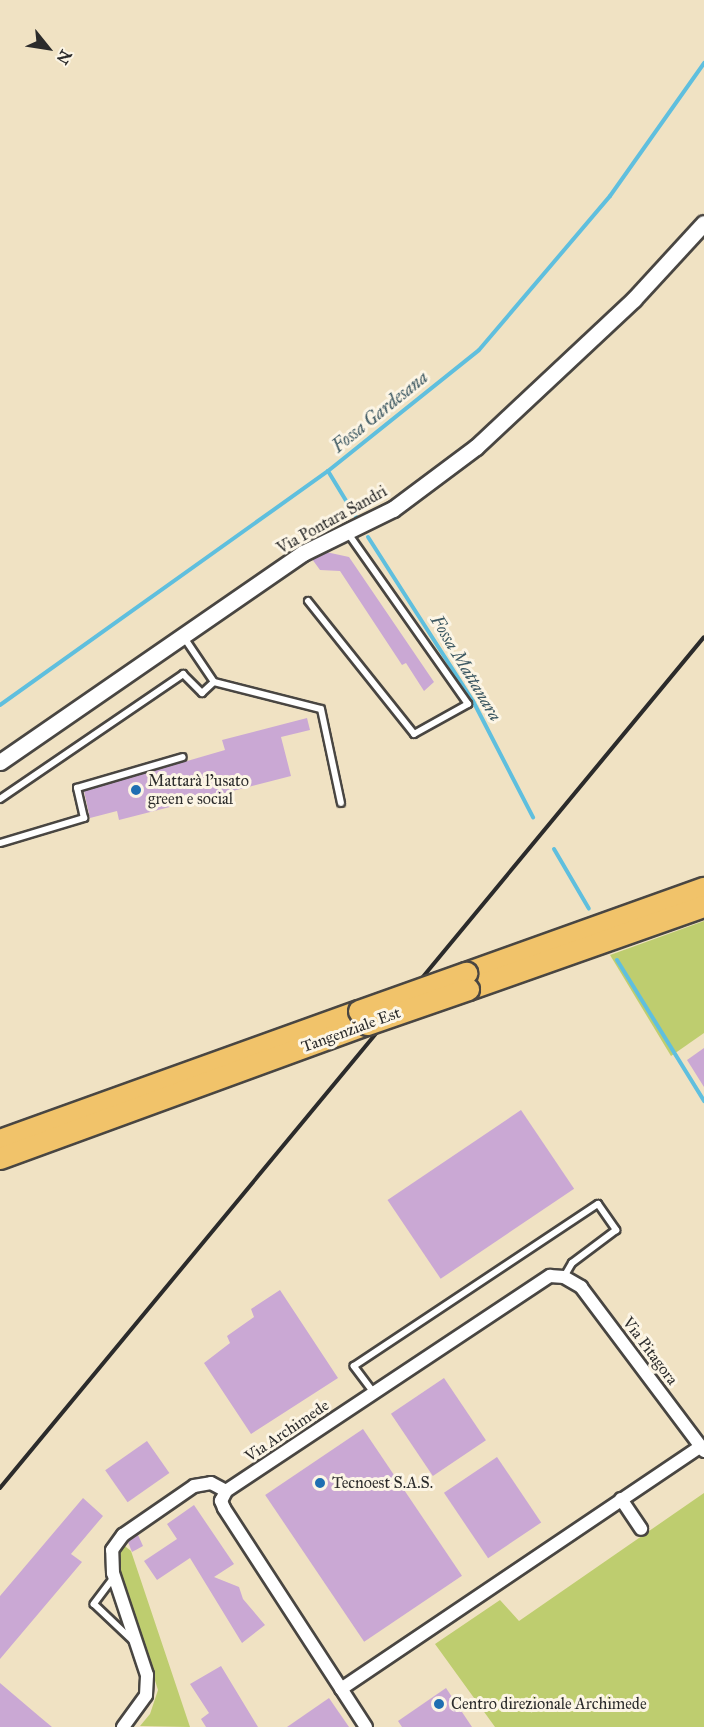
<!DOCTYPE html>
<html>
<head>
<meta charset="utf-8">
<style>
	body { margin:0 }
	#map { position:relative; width:704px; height:1727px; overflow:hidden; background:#f0e2c3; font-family:"IM FELL Great Primer",serif }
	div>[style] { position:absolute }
	.green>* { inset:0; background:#becd6f }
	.stream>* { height:4px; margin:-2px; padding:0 2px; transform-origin:2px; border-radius:2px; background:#5fbfde }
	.building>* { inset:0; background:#caa8d4; transform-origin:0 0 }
	.roads { filter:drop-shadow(2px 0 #494642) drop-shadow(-2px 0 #494642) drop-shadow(0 2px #494642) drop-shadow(0 -2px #494642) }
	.service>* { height:6px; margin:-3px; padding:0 3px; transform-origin:3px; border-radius:3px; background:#fff }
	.minor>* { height:12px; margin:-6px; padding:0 6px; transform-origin:6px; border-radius:6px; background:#fff }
	.tertiary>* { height:15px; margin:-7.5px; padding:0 7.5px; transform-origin:7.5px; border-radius:7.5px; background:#fff }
	.trunk>* { height:21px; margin:-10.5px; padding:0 10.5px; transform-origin:10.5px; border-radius:10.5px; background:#f1c36a }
	.rail>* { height:4px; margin:-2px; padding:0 2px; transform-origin:2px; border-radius:2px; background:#2b2b2b }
	.bridges { filter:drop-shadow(2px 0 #494642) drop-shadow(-2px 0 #494642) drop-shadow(0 2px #494642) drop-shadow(0 -2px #494642) }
	.trunk-bridge>* { height:21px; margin:-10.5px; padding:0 10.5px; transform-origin:10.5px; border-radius:10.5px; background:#f1c36a }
	.dots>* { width:16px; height:16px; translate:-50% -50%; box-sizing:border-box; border:3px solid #fcf5e5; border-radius:50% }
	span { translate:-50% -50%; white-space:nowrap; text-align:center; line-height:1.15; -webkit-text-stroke:6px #fcf5e5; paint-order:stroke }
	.street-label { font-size:16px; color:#2b2b2b }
	.poi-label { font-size:16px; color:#2b2b2b }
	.left { translate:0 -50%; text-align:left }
	.water-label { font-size:18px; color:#3b5761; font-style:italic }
	.north { position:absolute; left:18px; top:18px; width:60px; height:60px; -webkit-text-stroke:4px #fcf5e5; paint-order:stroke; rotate:120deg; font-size:16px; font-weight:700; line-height:24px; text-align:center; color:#2b2b2b }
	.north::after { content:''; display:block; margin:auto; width:21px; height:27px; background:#2b2b2b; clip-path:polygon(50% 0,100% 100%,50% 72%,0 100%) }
</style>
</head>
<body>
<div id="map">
	<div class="green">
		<i style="clip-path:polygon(704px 921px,704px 1033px,671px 1056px,610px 955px)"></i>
		<i style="clip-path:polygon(704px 1493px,704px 1727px,495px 1727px,435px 1644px,500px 1600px,519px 1621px)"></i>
		<i style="clip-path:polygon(121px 1543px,131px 1551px,190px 1727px,140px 1726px,150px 1714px,158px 1690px,117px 1562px)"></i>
	</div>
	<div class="stream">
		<i style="left:328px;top:471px;width:54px;rotate:58.7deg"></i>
		<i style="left:368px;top:537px;width:195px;rotate:57.4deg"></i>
		<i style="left:473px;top:701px;width:131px;rotate:62.7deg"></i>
		<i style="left:0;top:705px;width:403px;rotate:-35.5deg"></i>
		<i style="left:328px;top:471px;width:193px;rotate:-38.7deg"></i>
		<i style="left:479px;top:350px;width:202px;rotate:-49.6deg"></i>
		<i style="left:610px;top:196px;width:163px;rotate:-54.7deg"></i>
		<i style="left:554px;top:849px;width:69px;rotate:59.7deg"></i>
		<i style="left:617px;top:960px;width:166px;rotate:58.3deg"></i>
	</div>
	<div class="building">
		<i style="clip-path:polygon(326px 552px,349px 557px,434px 682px,424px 691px,406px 663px,402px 665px,340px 571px,320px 570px,312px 559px)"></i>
		<i style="clip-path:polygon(307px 718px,310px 730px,281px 737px,291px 776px,119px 820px,117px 811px,90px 818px,84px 791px,225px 750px,222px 740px)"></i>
		<i style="clip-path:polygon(704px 1048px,704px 1087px,687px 1060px)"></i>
		<i style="left:521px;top:1110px;width:95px;height:161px;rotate:56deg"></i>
		<i style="clip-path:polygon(280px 1290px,338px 1378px,251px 1434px,204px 1363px,230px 1343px,227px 1336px,254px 1317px,251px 1309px)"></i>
		<i style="left:444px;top:1378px;width:75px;height:64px;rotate:56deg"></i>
		<i style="left:363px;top:1429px;width:177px;height:118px;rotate:56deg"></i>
		<i style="left:147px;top:1441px;width:39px;height:51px;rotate:55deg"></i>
		<i style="left:497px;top:1457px;width:79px;height:64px;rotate:56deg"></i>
		<i style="clip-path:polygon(83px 1498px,103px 1516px,71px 1554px,82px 1562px,0 1659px,0 1596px)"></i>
		<i style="clip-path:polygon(194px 1505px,234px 1564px,214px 1577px,239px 1587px,243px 1599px,265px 1625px,242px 1643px,190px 1558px,157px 1580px,144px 1561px,177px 1539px,167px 1524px)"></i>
		<i style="clip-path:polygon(138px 1535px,143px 1546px,132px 1552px,128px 1542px)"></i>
		<i style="clip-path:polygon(221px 1666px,258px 1727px,206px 1727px,201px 1719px,209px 1713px,190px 1684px)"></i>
		<i style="clip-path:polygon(0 1683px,40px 1717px,52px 1727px,0 1727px)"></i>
		<i style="clip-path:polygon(446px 1688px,472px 1727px,402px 1727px,398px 1721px)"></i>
		<i style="clip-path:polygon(329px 1698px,349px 1727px,287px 1727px)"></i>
	</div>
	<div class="roads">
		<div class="service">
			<i style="left:308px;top:601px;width:170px;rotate:51.4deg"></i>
			<i style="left:414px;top:734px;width:62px;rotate:-29.1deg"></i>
			<i style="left:468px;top:704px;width:210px;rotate:-125.1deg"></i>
			<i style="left:183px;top:636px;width:55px;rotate:56deg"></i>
			<i style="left:214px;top:682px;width:110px;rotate:14.2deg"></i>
			<i style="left:321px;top:709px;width:96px;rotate:78deg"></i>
			<i style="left:0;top:799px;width:222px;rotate:-34.3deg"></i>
			<i style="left:183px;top:674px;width:27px;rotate:45deg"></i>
			<i style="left:202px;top:693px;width:16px;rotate:-43deg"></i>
			<i style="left:0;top:843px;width:88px;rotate:-16.6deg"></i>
			<i style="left:84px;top:818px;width:31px;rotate:-103deg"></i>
			<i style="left:77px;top:788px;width:110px;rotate:-16.3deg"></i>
			<i style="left:374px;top:1393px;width:34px;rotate:-127deg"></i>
			<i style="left:354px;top:1366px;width:293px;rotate:-33.6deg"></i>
			<i style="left:598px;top:1204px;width:32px;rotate:55deg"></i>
			<i style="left:616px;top:1230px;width:55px;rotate:143.1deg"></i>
			<i style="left:572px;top:1263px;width:16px;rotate:120deg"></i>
			<i style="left:114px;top:1577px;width:34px;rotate:127deg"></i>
			<i style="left:94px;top:1604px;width:54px;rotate:43.5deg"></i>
		</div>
		<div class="minor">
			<i style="left:621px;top:1499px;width:36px;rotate:56deg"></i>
			<i style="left:341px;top:1689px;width:433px;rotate:-34deg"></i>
			<i style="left:123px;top:1727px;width:39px;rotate:-54deg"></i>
			<i style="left:146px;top:1695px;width:20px;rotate:-87deg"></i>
			<i style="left:147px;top:1675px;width:108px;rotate:-108.4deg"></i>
			<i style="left:113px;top:1573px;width:23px;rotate:-92deg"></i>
			<i style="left:112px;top:1550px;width:19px;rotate:-54deg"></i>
			<i style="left:123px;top:1535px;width:86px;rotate:-34.6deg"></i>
			<i style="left:194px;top:1486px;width:17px;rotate:-10deg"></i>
			<i style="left:211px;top:1483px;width:17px;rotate:28deg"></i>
			<i style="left:366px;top:1727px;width:261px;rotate:-123deg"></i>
			<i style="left:224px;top:1508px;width:8px;rotate:-113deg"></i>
			<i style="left:221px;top:1501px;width:11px;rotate:-63deg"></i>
			<i style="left:226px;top:1491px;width:389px;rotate:-33.6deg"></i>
			<i style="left:550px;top:1276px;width:14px;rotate:4deg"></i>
			<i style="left:564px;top:1277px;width:20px;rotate:30deg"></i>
			<i style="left:581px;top:1287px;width:205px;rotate:53.1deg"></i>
		</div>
		<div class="tertiary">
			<i style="left:0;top:762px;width:368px;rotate:-34.6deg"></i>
			<i style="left:303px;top:553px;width:100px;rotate:-26.1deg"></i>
			<i style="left:393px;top:509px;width:104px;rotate:-36.8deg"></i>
			<i style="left:476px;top:447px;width:216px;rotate:-43.1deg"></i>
			<i style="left:634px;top:299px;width:103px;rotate:-47.4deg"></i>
		</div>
		<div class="trunk">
			<i style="left:466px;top:973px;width:253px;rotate:-19.7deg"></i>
			<i style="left:468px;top:989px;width:250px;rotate:-19.4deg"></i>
			<i style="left:0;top:1140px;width:381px;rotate:-19.8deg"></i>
			<i style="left:0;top:1158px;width:391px;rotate:-20.1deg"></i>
		</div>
	</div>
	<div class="rail">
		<i style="left:0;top:1488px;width:1104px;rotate:-50.4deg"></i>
	</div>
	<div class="bridges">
		<div class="trunk-bridge">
			<i style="left:359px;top:1011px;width:114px;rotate:-19.6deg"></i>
			<i style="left:367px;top:1024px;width:107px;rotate:-19.1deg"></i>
		</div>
	</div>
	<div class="dots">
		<i style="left:136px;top:790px;background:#1f6fb2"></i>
		<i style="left:320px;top:1483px;background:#1f6fb2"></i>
		<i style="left:439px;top:1704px;background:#1f6fb2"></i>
	</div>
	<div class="street-label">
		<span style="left:332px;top:520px;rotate:-29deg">Via Pontara Sandri</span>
		<span style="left:351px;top:1030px;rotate:-20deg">Tangenziale Est</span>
		<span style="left:650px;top:1351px;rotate:53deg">Via Pitagora</span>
		<span style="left:287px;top:1431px;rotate:-34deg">Via Archimede</span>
	</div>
	<div class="poi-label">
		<span class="left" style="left:148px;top:790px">Mattarà l'usato<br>green e social</span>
		<span class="left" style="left:332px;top:1483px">Tecnoest S.A.S.</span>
		<span class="left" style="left:451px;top:1704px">Centro direzionale Archimede</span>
	</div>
	<div class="water-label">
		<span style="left:380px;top:412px;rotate:-39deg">Fossa Gardesana</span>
		<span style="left:466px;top:668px;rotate:59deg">Fossa Mattanara</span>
	</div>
	<div class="north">N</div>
</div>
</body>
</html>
